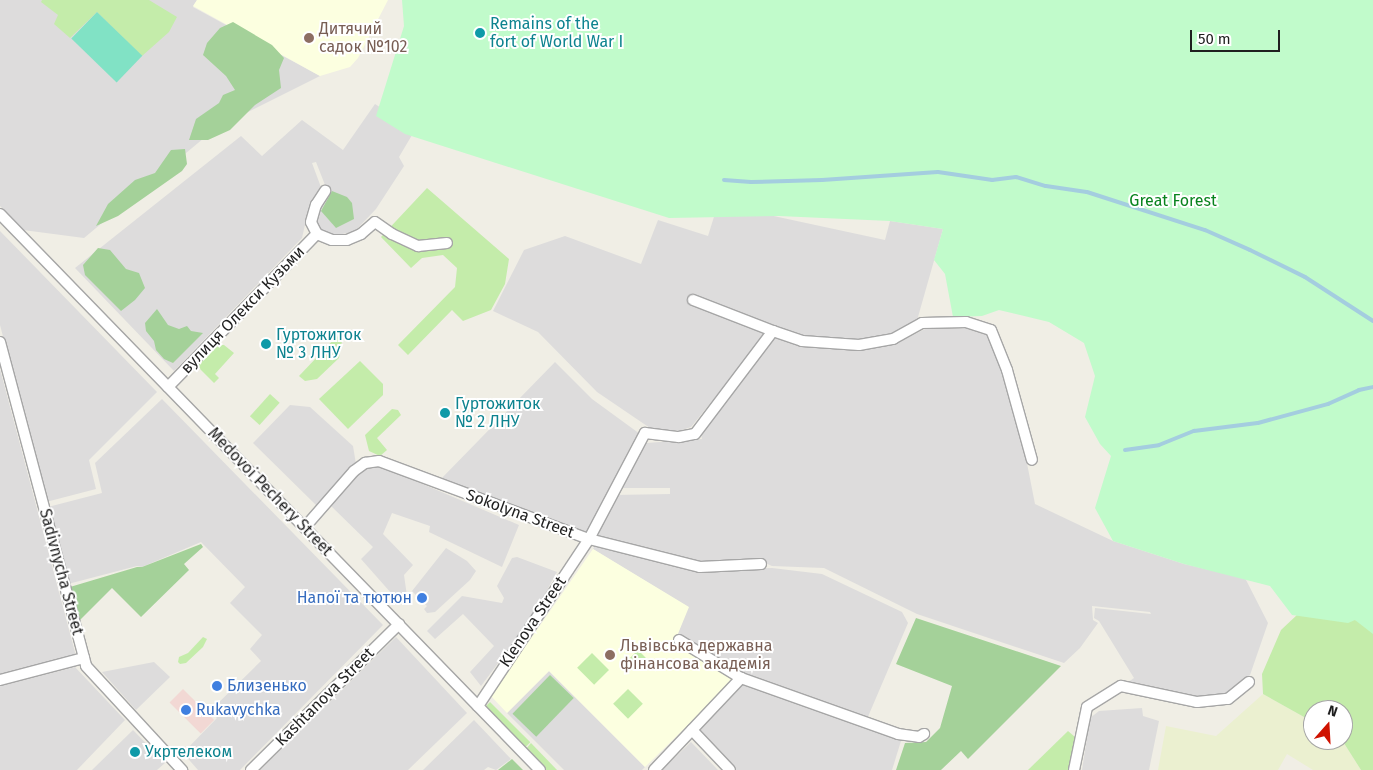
<!DOCTYPE html>
<html>
<head>
<meta charset="utf-8">
<style>
	body { margin:0 }
	#map { position:relative; width:1373px; height:770px; overflow:hidden; background:#f0eee5; font-family:"Fira Sans",sans-serif }
	div>[style] { position:absolute }
	.residential>* { inset:0; background:#dddcdc }
	.commercial>* { inset:0; background:#f2d8d4; transform-origin:0 0 }
	.education>* { inset:0; background:#fcffe0 }
	.farmland>* { inset:0; background:#ebf0d0 }
	.grass>* { inset:0; background:#c4ecaa; transform-origin:0 0 }
	.forest>* { inset:0; background:#a4d199; transform-origin:0 0 }
	.park>* { inset:0; background:#c1fbcb }
	.pitch>* { inset:0; background:#81e2c5; transform-origin:0 0 }
	.stream>* { height:4px; margin:-2px; padding:0 2px; transform-origin:2px; border-radius:2px; background:#a4cddf }
	.roads { filter:drop-shadow(1px 0 #a6a6a6) drop-shadow(-1px 0 #a6a6a6) drop-shadow(0 1px #a6a6a6) drop-shadow(0 -1px #a6a6a6) }
	.street>* { height:10px; margin:-5px; padding:0 5px; transform-origin:5px; border-radius:5px; background:#fff }
	.dots>* { width:14px; height:14px; translate:-50% -50%; box-sizing:border-box; border:2px solid #fff; border-radius:50% }
	span { translate:-50% -50%; white-space:nowrap; text-align:center; line-height:1.15; -webkit-text-stroke:4px #fff; paint-order:stroke }
	.culture-label { font-size:16px; color:#0d838f }
	.left { translate:0 -50%; text-align:left }
	.education-label { font-size:16px; color:#785e54 }
	.park-label { font-size:16px; color:#08831d }
	.street-label { font-size:16px; color:#1f1f1f }
	.shop-label { font-size:16px; color:#366cbe }
	.right { translate:-100% -50%; text-align:right }
	.north { position:absolute; left:1303px; top:700px; width:50px; height:50px; box-sizing:border-box; background:#fff; border:1px solid #a5a5a5; border-radius:50%; rotate:19deg; font-size:14px; font-weight:700; line-height:20px; text-align:center; color:#1f1f1f }
	.north::after { content:''; display:block; margin:auto; width:18px; height:22px; background:#cf1200; clip-path:polygon(50% 0,100% 100%,50% 72%,0 100%) }
	.scale { position:absolute; left:1190px; top:30px; width:90px; height:22px; box-sizing:border-box; border:2px solid #1f1f1f; border-top:0; padding-left:6px; font-size:15px; line-height:18px; white-space:nowrap; color:#1f1f1f; -webkit-text-stroke:4px #fff; paint-order:stroke }
</style>
</head>
<body>
<div id="map">
	<div class="residential">
		<i style="clip-path:polygon(0 0,197px 0,193px 7px,320px 76px,216px 128px,84px 238px,23px 230px,0 206px)"></i>
		<i style="clip-path:polygon(375px 104px,415px 130px,399px 157px,404px 166px,376px 209px,354px 232px,336px 235px,318px 231px,313px 220px,327px 190px,316px 162px,312px 163px,322px 190px,310px 203px,302px 238px,174px 371px,75px 268px,241px 136px,262px 156px,302px 120px,343px 150px)"></i>
		<i style="clip-path:polygon(718px 204px,885px 240px,890px 221px,943px 229px,916px 324px,894px 336px,853px 343px,768px 332px,691px 427px,679px 431px,650px 428px,597px 392px,538px 332px,493px 311px,524px 250px,565px 236px,641px 264px,658px 220px,708px 236px)"></i>
		<i style="clip-path:polygon(0 231px,157px 392px,89px 460px,96px 489px,46px 502px,0 325px)"></i>
		<i style="clip-path:polygon(965px 328px,987px 335px,1002px 371px,1023px 443px,1035px 504px,1113px 541px,1184px 564px,1245px 578px,1268px 623px,1250px 675px,1227px 698px,1197px 700px,1124px 685px,1134px 678px,1099px 621px,1094px 618px,1095px 608px,1151px 614px,1150px 612px,1092px 606px,1093px 620px,1098px 623px,1080px 648px,1064px 663px,917px 614px,824px 568px,772px 566px,763px 562px,700px 565px,592px 537px,614px 495px,670px 494px,670px 488px,618px 488px,639px 449px,646px 443px,702px 439px,701px 434px,774px 338px,807px 346px,862px 349px,897px 343px,925px 329px)"></i>
		<i style="clip-path:polygon(555px 362px,592px 399px,640px 434px,631px 446px,586px 534px,439px 481px)"></i>
		<i style="clip-path:polygon(0 369px,76px 656px,0 676px)"></i>
		<i style="clip-path:polygon(162px 399px,383px 625px,240px 770px,198px 770px,183px 753px,217px 718px,210px 711px,261px 661px,250px 649px,262px 635px,230px 603px,245px 587px,201px 542px,142px 567px,137px 566px,68px 584px,48px 507px,102px 493px,95px 463px)"></i>
		<i style="clip-path:polygon(290px 405px,310px 407px,353px 446px,356px 464px,318px 507px,253px 443px)"></i>
		<i style="clip-path:polygon(378px 465px,519px 525px,502px 567px,429px 532px,430px 526px,392px 513px,383px 534px,413px 565px,404px 575px,407px 596px,399px 602px,361px 559px,373px 547px,330px 505px,358px 473px,368px 466px)"></i>
		<i style="clip-path:polygon(596px 544px,700px 569px,772px 568px,822px 574px,902px 612px,908px 623px,867px 719px,742px 676px,677px 636px,688px 607px,593px 549px)"></i>
		<i style="clip-path:polygon(446px 548px,467px 561px,476px 571px,470px 580px,435px 612px,427px 613px,424px 609px,427px 606px,412px 591px)"></i>
		<i style="clip-path:polygon(517px 557px,557px 572px,531px 619px,481px 686px,470px 672px,494px 646px,463px 614px,435px 639px,427px 631px,462px 596px,502px 603px,504px 598px,497px 586px,512px 558px)"></i>
		<i style="clip-path:polygon(396px 637px,467px 713px,408px 770px,260px 770px)"></i>
		<i style="clip-path:polygon(154px 662px,170px 677px,136px 710px,102px 672px)"></i>
		<i style="clip-path:polygon(75px 667px,125px 720px,77px 770px,0 770px,0 686px)"></i>
		<i style="clip-path:polygon(549px 671px,645px 767px,642px 770px,564px 770px,507px 713px)"></i>
		<i style="clip-path:polygon(745px 682px,901px 741px,892px 770px,736px 770px,698px 731px)"></i>
		<i style="clip-path:polygon(1142px 708px,1143px 716px,1159px 721px,1149px 770px,1082px 770px,1090px 718px,1099px 711px)"></i>
		<i style="clip-path:polygon(474px 720px,511px 759px,496px 770px,488px 767px,484px 770px,423px 770px)"></i>
		<i style="clip-path:polygon(133px 730px,165px 763px,157px 770px,92px 770px)"></i>
		<i style="clip-path:polygon(691px 742px,718px 770px,662px 770px)"></i>
	</div>
	<div class="commercial">
		<i style="left:183px;top:689px;width:44px;height:19px;rotate:45deg"></i>
	</div>
	<div class="education">
		<i style="clip-path:polygon(197px 0,388px 0,358px 58px,350px 67px,320px 76px,193px 6px)"></i>
		<i style="clip-path:polygon(593px 549px,689px 607px,677px 636px,736px 678px,645px 767px,549px 671px,507px 713px,491px 696px)"></i>
	</div>
	<div class="farmland">
		<i style="clip-path:polygon(1263px 694px,1313px 722px,1313px 740px,1342px 740px,1361px 770px,1313px 770px,1287px 754px,1278px 770px,1158px 770px,1166px 726px,1216px 736px)"></i>
	</div>
	<div class="grass">
		<i style="clip-path:polygon(42px 0,149px 0,177px 17px,169px 32px,142px 56px,97px 12px,70px 38px,54px 24px,58px 15px,41px 2px)"></i>
		<i style="clip-path:polygon(427px 188px,509px 259px,505px 284px,491px 310px,463px 321px,452px 310px,408px 355px,398px 345px,455px 287px,457px 268px,443px 255px,422px 258px,411px 268px,381px 237px)"></i>
		<i style="clip-path:polygon(337px 336px,342px 341px,339px 358px,317px 379px,305px 381px,299px 376px)"></i>
		<i style="clip-path:polygon(216px 344px,224px 345px,234px 353px,215px 374px,219px 378px,214px 383px,195px 364px)"></i>
		<i style="clip-path:polygon(360px 361px,383px 384px,383px 395px,348px 429px,319px 399px)"></i>
		<i style="left:270px;top:394px;width:13px;height:30px;rotate:42deg"></i>
		<i style="clip-path:polygon(392px 409px,398px 410px,401px 415px,377px 438px,387px 450px,380px 456px,369px 451px,365px 435px)"></i>
		<i style="clip-path:polygon(1298px 614px,1373px 622px,1373px 770px,1361px 770px,1342px 740px,1343px 710px,1313px 710px,1313px 722px,1263px 694px,1262px 674px,1281px 630px)"></i>
		<i style="clip-path:polygon(203px 637px,207px 639px,203px 647px,186px 663px,180px 664px,178px 662px,179px 657px,188px 653px)"></i>
		<i style="left:638px;top:650px;width:11px;height:16px;rotate:45deg"></i>
		<i style="left:592px;top:653px;width:24px;height:21px;rotate:45deg"></i>
		<i style="left:628px;top:689px;width:21px;height:21px;rotate:45deg"></i>
		<i style="left:490px;top:702px;width:57px;height:8px;rotate:45deg"></i>
		<i style="clip-path:polygon(1068px 731px,1075px 737px,1069px 770px,1028px 770px)"></i>
		<i style="clip-path:polygon(531px 743px,557px 770px,545px 770px,525px 750px)"></i>
	</div>
	<div class="forest">
		<i style="clip-path:polygon(233px 22px,272px 45px,284px 58px,279px 70px,281px 88px,255px 105px,230px 130px,208px 140px,189px 140px,196px 119px,219px 103px,223px 95px,235px 90px,226px 76px,203px 55px,207px 43px,220px 28px)"></i>
		<i style="clip-path:polygon(185px 149px,187px 164px,182px 171px,118px 216px,96px 226px,108px 204px,135px 180px,155px 173px,171px 150px)"></i>
		<i style="clip-path:polygon(332px 191px,347px 197px,352px 203px,354px 219px,336px 228px,321px 211px)"></i>
		<i style="clip-path:polygon(98px 248px,110px 250px,126px 269px,139px 273px,145px 288px,135px 300px,121px 311px,85px 275px,83px 265px)"></i>
		<i style="clip-path:polygon(157px 309px,168px 325px,179px 329px,187px 326px,191px 331px,203px 333px,173px 363px,164px 359px,156px 350px,154px 341px,146px 331px,145px 323px)"></i>
		<i style="clip-path:polygon(201px 544px,203px 547px,184px 564px,189px 570px,141px 617px,112px 588px,80px 620px,70px 587px,137px 567px,142px 567px)"></i>
		<i style="clip-path:polygon(916px 618px,1061px 666px,968px 759px,961px 751px,941px 770px,896px 770px,905px 743px,926px 742px,940px 728px,952px 686px,896px 664px)"></i>
		<i style="left:550px;top:675px;width:33px;height:54px;rotate:44deg"></i>
		<i style="clip-path:polygon(512px 759px,523px 770px,498px 770px)"></i>
	</div>
	<div class="park">
		<i style="clip-path:polygon(402px 0,1373px 0,1373px 634px,1355px 620px,1348px 623px,1292px 615px,1270px 586px,1184px 564px,1113px 541px,1095px 508px,1111px 456px,1100px 444px,1085px 417px,1095px 376px,1084px 343px,1049px 322px,999px 310px,982px 316px,953px 317px,945px 274px,934px 260px,943px 229px,890px 221px,779px 216px,669px 218px,405px 134px,376px 116px,404px 26px)"></i>
	</div>
	<div class="pitch">
		<i style="left:97px;top:12px;width:63px;height:37px;rotate:44deg"></i>
	</div>
	<div class="stream">
		<i style="left:724px;top:180px;width:27px;rotate:4deg"></i>
		<i style="left:751px;top:182px;width:71px;rotate:-1.6deg"></i>
		<i style="left:822px;top:180px;width:116px;rotate:-3.9deg"></i>
		<i style="left:938px;top:172px;width:55px;rotate:8.4deg"></i>
		<i style="left:992px;top:180px;width:24px;rotate:-7deg"></i>
		<i style="left:1016px;top:177px;width:31px;rotate:17deg"></i>
		<i style="left:1046px;top:186px;width:41px;rotate:8.3deg"></i>
		<i style="left:1087px;top:192px;width:124px;rotate:17.9deg"></i>
		<i style="left:1205px;top:230px;width:49px;rotate:24deg"></i>
		<i style="left:1250px;top:250px;width:61px;rotate:26.1deg"></i>
		<i style="left:1305px;top:277px;width:81px;rotate:32.9deg"></i>
		<i style="left:1125px;top:450px;width:34px;rotate:-8deg"></i>
		<i style="left:1159px;top:445px;width:38px;rotate:-22deg"></i>
		<i style="left:1194px;top:431px;width:64px;rotate:-7.1deg"></i>
		<i style="left:1258px;top:423px;width:73px;rotate:-15.2deg"></i>
		<i style="left:1328px;top:404px;width:34px;rotate:-24deg"></i>
		<i style="left:1359px;top:390px;width:14px;rotate:-12deg"></i>
	</div>
	<div class="roads">
		<div class="street">
			<i style="left:0;top:214px;width:775px;rotate:45.84deg"></i>
			<i style="left:317px;top:234px;width:16px;rotate:22deg"></i>
			<i style="left:332px;top:240px;width:15px"></i>
			<i style="left:347px;top:240px;width:15px;rotate:-23deg"></i>
			<i style="left:361px;top:234px;width:18px;rotate:-41deg"></i>
			<i style="left:375px;top:222px;width:21px;rotate:35deg"></i>
			<i style="left:392px;top:234px;width:29px;rotate:25deg"></i>
			<i style="left:418px;top:246px;width:29px;rotate:-6deg"></i>
			<i style="left:693px;top:300px;width:86px;rotate:21.2deg"></i>
			<i style="left:0;top:342px;width:335px;rotate:75.1deg"></i>
			<i style="left:86px;top:666px;width:142px;rotate:47.3deg"></i>
			<i style="left:168px;top:387px;width:214px;rotate:-45.8deg"></i>
			<i style="left:317px;top:234px;width:13px;rotate:-117deg"></i>
			<i style="left:311px;top:222px;width:18px;rotate:-74deg"></i>
			<i style="left:316px;top:205px;width:17px;rotate:-57deg"></i>
			<i style="left:305px;top:527px;width:74px;rotate:-48.8deg"></i>
			<i style="left:354px;top:471px;width:14px;rotate:-36deg"></i>
			<i style="left:365px;top:463px;width:14px;rotate:-8deg"></i>
			<i style="left:379px;top:461px;width:224px;rotate:20.4deg"></i>
			<i style="left:589px;top:539px;width:120px;rotate:-62.2deg"></i>
			<i style="left:645px;top:433px;width:34px;rotate:7deg"></i>
			<i style="left:679px;top:437px;width:16px;rotate:-11deg"></i>
			<i style="left:695px;top:434px;width:129px;rotate:-52.9deg"></i>
			<i style="left:773px;top:331px;width:31px;rotate:19deg"></i>
			<i style="left:802px;top:341px;width:57px;rotate:4deg"></i>
			<i style="left:859px;top:345px;width:35px;rotate:-10deg"></i>
			<i style="left:893px;top:339px;width:33px;rotate:-29deg"></i>
			<i style="left:922px;top:323px;width:44px;rotate:-1.3deg"></i>
			<i style="left:966px;top:322px;width:26px;rotate:18deg"></i>
			<i style="left:991px;top:330px;width:43px;rotate:68.2deg"></i>
			<i style="left:1007px;top:370px;width:93px;rotate:74.5deg"></i>
			<i style="left:679px;top:640px;width:73px;rotate:31.5deg"></i>
			<i style="left:741px;top:678px;width:167px;rotate:19.6deg"></i>
			<i style="left:898px;top:734px;width:21px;rotate:8deg"></i>
			<i style="left:919px;top:737px;width:6px;rotate:-31deg"></i>
			<i style="left:0;top:680px;width:87px;rotate:-14.7deg"></i>
			<i style="left:478px;top:706px;width:201px;rotate:-56.4deg"></i>
			<i style="left:589px;top:539px;width:114px;rotate:14.2deg"></i>
			<i style="left:700px;top:567px;width:61px;rotate:-2.8deg"></i>
			<i style="left:692px;top:730px;width:55px;rotate:46.5deg"></i>
			<i style="left:251px;top:770px;width:208px;rotate:-44.6deg"></i>
			<i style="left:654px;top:770px;width:127px;rotate:-46.6deg"></i>
			<i style="left:1074px;top:770px;width:64px;rotate:-78.3deg"></i>
			<i style="left:1087px;top:707px;width:40px;rotate:-32deg"></i>
			<i style="left:1121px;top:686px;width:78px;rotate:11.9deg"></i>
			<i style="left:1197px;top:702px;width:31px;rotate:-6deg"></i>
			<i style="left:1228px;top:699px;width:27px;rotate:-39deg"></i>
		</div>
	</div>
	<div class="dots">
		<i style="left:480px;top:33px;background:#0f9aa8"></i>
		<i style="left:309px;top:38px;background:#8d6e63"></i>
		<i style="left:266px;top:344px;background:#0f9aa8"></i>
		<i style="left:445px;top:413px;background:#0f9aa8"></i>
		<i style="left:422px;top:598px;background:#3f7fe0"></i>
		<i style="left:610px;top:655px;background:#8d6e63"></i>
		<i style="left:217px;top:686px;background:#3f7fe0"></i>
		<i style="left:186px;top:710px;background:#3f7fe0"></i>
		<i style="left:135px;top:752px;background:#0f9aa8"></i>
	</div>
	<div class="culture-label">
		<span class="left" style="left:490px;top:33px">Remains of the<br>fort of World War I</span>
		<span class="left" style="left:276px;top:344px">Гуртожиток<br>№ 3 ЛНУ</span>
		<span class="left" style="left:455px;top:413px">Гуртожиток<br>№ 2 ЛНУ</span>
		<span class="left" style="left:145px;top:752px">Укртелеком</span>
	</div>
	<div class="education-label">
		<span class="left" style="left:319px;top:38px">Дитячий<br>садок №102</span>
		<span class="left" style="left:620px;top:655px">Львівська державна<br>фінансова академія</span>
	</div>
	<div class="park-label">
		<span style="left:1173px;top:201px">Great Forest</span>
	</div>
	<div class="street-label">
		<span style="left:243px;top:310px;rotate:-46deg">вулиця Олекси Кузьми</span>
		<span style="left:270px;top:492px;rotate:46deg">Medovoi Pechery Street</span>
		<span style="left:520px;top:514px;rotate:20deg">Sokolyna Street</span>
		<span style="left:61px;top:572px;rotate:75deg">Sadivnycha Street</span>
		<span style="left:533px;top:622px;rotate:-56deg">Klenova Street</span>
		<span style="left:325px;top:697px;rotate:-45deg">Kashtanova Street</span>
	</div>
	<div class="shop-label">
		<span class="right" style="left:412px;top:598px">Напої та тютюн</span>
		<span class="left" style="left:227px;top:686px">Близенько</span>
		<span class="left" style="left:196px;top:710px">Rukavychka</span>
	</div>
	<div class="north">N</div>
	<div class="scale">50 m</div>
</div>
</body>
</html>
